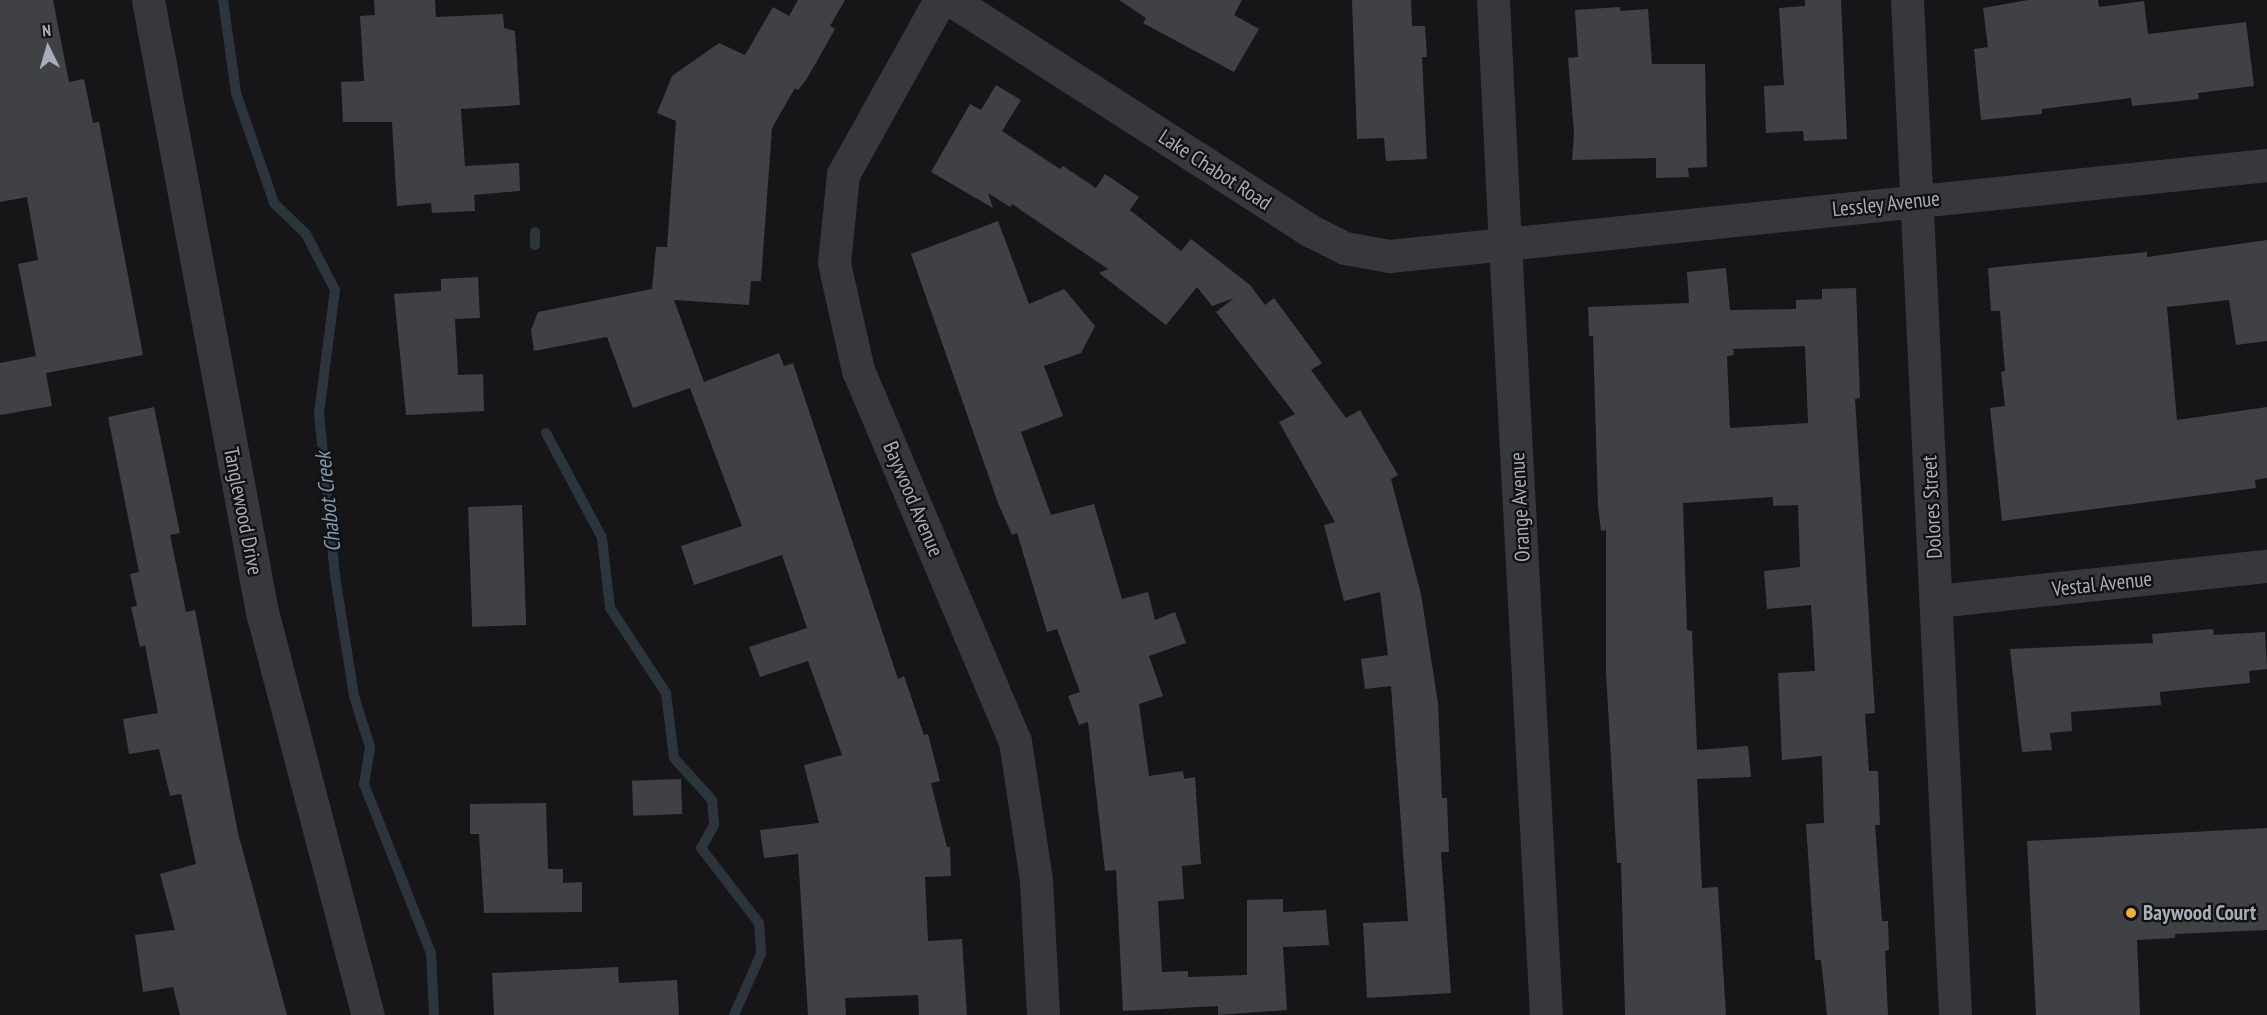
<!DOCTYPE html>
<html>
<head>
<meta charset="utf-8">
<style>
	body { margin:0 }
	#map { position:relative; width:2267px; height:1015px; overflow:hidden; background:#161618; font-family:"PT Sans Narrow",sans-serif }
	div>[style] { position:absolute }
	.stream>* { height:10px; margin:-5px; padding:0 5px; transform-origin:5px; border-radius:5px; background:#2c353c }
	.building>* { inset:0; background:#404145; transform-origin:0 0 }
	.minor>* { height:33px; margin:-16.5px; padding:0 16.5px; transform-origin:16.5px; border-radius:16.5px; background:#37383d }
	.tertiary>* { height:33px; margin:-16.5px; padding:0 16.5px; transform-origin:16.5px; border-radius:16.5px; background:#37383d }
	.dots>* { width:16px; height:16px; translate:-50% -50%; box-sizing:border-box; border:3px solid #111113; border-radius:50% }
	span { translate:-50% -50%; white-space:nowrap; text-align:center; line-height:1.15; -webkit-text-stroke:4.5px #111113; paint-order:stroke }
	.street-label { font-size:21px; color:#a8adb8 }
	.poi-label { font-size:21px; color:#a8adb8; font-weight:700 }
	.left { translate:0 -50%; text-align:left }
	.water-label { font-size:22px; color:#7f9bb3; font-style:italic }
	.north { position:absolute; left:18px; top:18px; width:60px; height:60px; -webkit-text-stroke:4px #111113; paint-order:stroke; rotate:355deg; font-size:16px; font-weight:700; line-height:24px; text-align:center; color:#a8adb8 }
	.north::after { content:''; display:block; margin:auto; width:21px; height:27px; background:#a8adb8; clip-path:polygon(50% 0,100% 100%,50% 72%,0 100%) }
</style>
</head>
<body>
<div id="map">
	<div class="stream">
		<i style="left:223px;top:0;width:94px;rotate:82deg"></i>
		<i style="left:236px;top:93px;width:116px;rotate:70.9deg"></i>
		<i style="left:274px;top:203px;width:45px;rotate:44.1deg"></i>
		<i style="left:306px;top:234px;width:63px;rotate:62.6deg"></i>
		<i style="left:335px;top:290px;width:124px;rotate:97.4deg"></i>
		<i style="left:319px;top:413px;width:164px;rotate:84.4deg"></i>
		<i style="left:335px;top:576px;width:121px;rotate:81deg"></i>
		<i style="left:354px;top:696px;width:53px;rotate:72.6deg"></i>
		<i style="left:370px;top:747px;width:37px;rotate:99deg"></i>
		<i style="left:364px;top:784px;width:182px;rotate:68.4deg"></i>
		<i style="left:431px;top:953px;width:62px;rotate:87.2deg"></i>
		<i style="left:535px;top:245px;width:13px;rotate:-90deg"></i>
		<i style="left:546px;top:433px;width:119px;rotate:61.9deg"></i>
		<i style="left:602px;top:538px;width:70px;rotate:83.5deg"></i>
		<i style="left:610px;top:608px;width:102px;rotate:56.6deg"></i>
		<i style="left:666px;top:693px;width:65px;rotate:83deg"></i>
		<i style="left:674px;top:758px;width:57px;rotate:47.9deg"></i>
		<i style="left:712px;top:800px;width:25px;rotate:85deg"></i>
		<i style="left:714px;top:825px;width:26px;rotate:119deg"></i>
		<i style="left:701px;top:848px;width:95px;rotate:52.3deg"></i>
		<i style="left:759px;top:923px;width:31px;rotate:86deg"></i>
		<i style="left:761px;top:954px;width:67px;rotate:113.9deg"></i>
	</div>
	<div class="building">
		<i style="clip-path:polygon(0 0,53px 0,69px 82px,84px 79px,93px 123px,99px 122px,143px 355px,46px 373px,52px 406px,0 415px,0 363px,36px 356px,18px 264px,38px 260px,27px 197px,0 202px)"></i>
		<i style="clip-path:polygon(374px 0,435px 0,436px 17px,503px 14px,504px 28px,515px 31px,520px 105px,461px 109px,465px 166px,519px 163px,520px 191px,474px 195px,475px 211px,432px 213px,431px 203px,397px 206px,392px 122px,343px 122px,341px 82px,364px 81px,360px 16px,375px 15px)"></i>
		<i style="clip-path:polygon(798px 0,845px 0,830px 26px,835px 29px,817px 61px,806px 80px,798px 90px,795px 88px,772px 128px,761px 281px,751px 281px,749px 305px,674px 300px,704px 382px,779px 353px,784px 366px,793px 363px,898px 679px,904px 676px,924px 735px,928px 734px,940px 781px,931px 783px,947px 847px,950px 847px,951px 876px,925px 877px,928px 941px,962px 939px,967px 1015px,919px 1015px,918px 995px,845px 998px,846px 1015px,808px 1015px,798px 854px,764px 858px,760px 830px,819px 823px,804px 765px,842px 755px,808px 661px,760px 677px,749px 647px,807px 628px,782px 555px,694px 585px,681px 546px,742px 526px,690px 388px,633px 408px,607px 337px,534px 351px,531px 330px,538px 312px,652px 289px,656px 247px,667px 247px,676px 121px,657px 113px,672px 76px,719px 43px,745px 55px,773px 7px,789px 16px)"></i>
		<i style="clip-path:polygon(1119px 0,1242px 0,1234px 15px,1259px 29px,1234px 72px,1143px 23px,1146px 18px)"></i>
		<i style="clip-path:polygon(1352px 0,1411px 0,1412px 26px,1425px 26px,1427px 57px,1422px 57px,1427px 159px,1386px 161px,1384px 138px,1357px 139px)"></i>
		<i style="clip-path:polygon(1805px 0,1841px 0,1847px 139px,1804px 141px,1803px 131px,1766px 133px,1764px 86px,1784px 85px,1779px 8px,1805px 6px)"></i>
		<i style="clip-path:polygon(2028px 0,2098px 0,2099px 7px,2144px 1px,2148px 34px,2246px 22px,2254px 86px,2198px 93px,2199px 99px,2132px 106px,2131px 98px,2042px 109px,2042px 114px,1981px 120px,1974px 49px,1988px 47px,1983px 8px)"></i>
		<i style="clip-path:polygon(1620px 7px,1620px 11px,1648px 9px,1652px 64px,1705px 64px,1707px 167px,1688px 168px,1689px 177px,1656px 178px,1656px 158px,1572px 160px,1574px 133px,1568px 58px,1578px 57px,1575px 10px)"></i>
		<i style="clip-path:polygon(996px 85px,1021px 100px,1002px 131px,1060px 169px,1063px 166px,1096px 188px,1105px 174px,1139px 197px,1130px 210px,1181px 251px,1191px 239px,1250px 285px,1265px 305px,1274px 298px,1322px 363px,1311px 370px,1346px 418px,1360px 410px,1398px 475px,1391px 479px,1421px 594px,1438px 703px,1442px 798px,1447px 798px,1449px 852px,1441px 852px,1451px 993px,1367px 998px,1363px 923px,1408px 921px,1391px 686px,1365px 689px,1361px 659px,1388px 655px,1380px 592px,1344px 601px,1324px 525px,1335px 522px,1279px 422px,1295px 414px,1216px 312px,1234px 298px,1212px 306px,1197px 287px,1166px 325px,1099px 273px,1108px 269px,1012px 204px,1010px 207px,988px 193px,993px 208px,931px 172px,970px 104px,981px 110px)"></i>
		<i style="clip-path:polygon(998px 221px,1029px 304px,1064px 289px,1095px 326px,1081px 353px,1044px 366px,1063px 416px,1021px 432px,1051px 515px,1094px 504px,1122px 599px,1148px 592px,1155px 620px,1175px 612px,1186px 643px,1149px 656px,1163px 696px,1139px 704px,1149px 776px,1183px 771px,1184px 779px,1195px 777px,1201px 864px,1182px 866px,1184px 899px,1158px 901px,1162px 972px,1188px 971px,1188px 977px,1247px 975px,1247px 900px,1283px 899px,1283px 912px,1326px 910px,1329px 945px,1283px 947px,1287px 1010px,1218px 1015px,1218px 1006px,1123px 1011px,1116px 870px,1105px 871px,1088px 722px,1079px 725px,1068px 696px,1080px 692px,1057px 629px,1047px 632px,1017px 533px,1012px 535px,998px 503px,911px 254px)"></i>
		<i style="clip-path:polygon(2267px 240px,2267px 341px,2236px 345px,2229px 300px,2167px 307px,2177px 420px,2267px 407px,2267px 478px,2255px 480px,2256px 488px,2002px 521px,1990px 408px,2005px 406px,2001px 372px,2005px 371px,2000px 311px,1991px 311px,1988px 268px,2147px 252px,2147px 257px)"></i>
		<i style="clip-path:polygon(evenodd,1726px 268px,1730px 310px,1796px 309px,1796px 300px,1822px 299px,1822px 289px,1856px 288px,1860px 398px,1855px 399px,1875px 713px,1865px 714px,1869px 771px,1878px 771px,1880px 825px,1875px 825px,1882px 921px,1888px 921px,1889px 950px,1885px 951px,1888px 1015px,1827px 1015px,1821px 960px,1815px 960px,1806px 824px,1824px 823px,1822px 756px,1782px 760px,1778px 673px,1815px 671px,1811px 605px,1767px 609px,1764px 571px,1800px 567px,1798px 505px,1773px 506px,1773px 497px,1683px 503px,1687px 630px,1692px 631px,1697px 750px,1748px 746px,1751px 777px,1697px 779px,1702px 888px,1718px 887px,1726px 1015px,1625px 1015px,1621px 863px,1617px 863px,1606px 673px,1606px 530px,1601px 531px,1598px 506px,1593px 336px,1589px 336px,1588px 307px,1689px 303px,1687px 272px,1726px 268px,1805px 346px,1808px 423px,1730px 428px,1727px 356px,1734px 355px,1733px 349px,1805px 346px)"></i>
		<i style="clip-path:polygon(478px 277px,480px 318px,455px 319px,458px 375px,483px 374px,484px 411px,406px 415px,394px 294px,441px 291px,441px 279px)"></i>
		<i style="clip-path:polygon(154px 407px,180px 533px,170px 535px,186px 612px,195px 610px,238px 833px,287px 1015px,180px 1015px,173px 987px,143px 992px,135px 935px,175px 930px,160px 874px,196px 864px,181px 794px,170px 796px,159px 749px,129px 754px,123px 719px,158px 713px,145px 645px,140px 647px,131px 607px,137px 606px,130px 574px,139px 572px,108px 417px)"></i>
		<i style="left:522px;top:505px;width:120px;height:54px;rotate:88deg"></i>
		<i style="clip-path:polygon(2213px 629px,2214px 635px,2265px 632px,2267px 669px,2249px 671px,2250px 683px,2160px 692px,2161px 705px,2071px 712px,2072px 731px,2050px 733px,2052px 750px,2022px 752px,2010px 649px,2153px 643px,2152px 634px)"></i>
		<i style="left:681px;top:779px;width:35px;height:49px;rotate:88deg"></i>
		<i style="clip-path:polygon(546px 803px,548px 869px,563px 869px,563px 883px,582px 882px,582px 912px,484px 913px,479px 834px,470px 834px,470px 804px)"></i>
		<i style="clip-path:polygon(2267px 828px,2267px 930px,2175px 934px,2175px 938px,2137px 940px,2140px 1015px,2036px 1015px,2027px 841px)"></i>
		<i style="clip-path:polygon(618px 967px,619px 983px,677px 980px,679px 1015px,494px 1015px,492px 973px)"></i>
	</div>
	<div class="minor">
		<i style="left:148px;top:0;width:623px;rotate:79.45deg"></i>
		<i style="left:262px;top:612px;width:417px;rotate:75.3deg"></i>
		<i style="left:940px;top:0;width:199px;rotate:119.1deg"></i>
		<i style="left:843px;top:174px;width:89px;rotate:95.8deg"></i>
		<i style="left:834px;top:263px;width:110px;rotate:77.4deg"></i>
		<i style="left:858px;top:370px;width:403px;rotate:67.1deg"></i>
		<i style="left:1015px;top:741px;width:141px;rotate:81.4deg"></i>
		<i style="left:1036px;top:880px;width:135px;rotate:87deg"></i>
		<i style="left:1493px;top:0;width:244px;rotate:87.2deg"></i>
		<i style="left:1505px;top:244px;width:766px;rotate:-5.92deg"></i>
		<i style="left:1907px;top:0;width:1016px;rotate:87.29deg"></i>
		<i style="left:1937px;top:601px;width:332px;rotate:-6.1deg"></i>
	</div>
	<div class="tertiary">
		<i style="left:951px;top:0;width:426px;rotate:32.7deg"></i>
		<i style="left:1309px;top:230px;width:40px;rotate:26.6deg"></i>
		<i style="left:1345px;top:248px;width:45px;rotate:10.3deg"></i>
		<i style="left:1389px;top:256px;width:117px;rotate:-5.9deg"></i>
		<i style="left:1505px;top:244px;width:772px;rotate:86.96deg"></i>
	</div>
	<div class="dots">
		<i style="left:2131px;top:913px;background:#f2b134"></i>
	</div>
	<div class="street-label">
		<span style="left:1215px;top:170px;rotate:33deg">Lake Chabot Road</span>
		<span style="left:1886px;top:204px;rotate:-6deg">Lessley Avenue</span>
		<span style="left:913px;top:499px;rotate:67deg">Baywood Avenue</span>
		<span style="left:1520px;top:507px;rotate:-93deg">Orange Avenue</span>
		<span style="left:1932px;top:507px;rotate:-93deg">Dolores Street</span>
		<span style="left:243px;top:511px;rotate:79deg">Tanglewood Drive</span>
		<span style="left:2102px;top:584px;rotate:-6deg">Vestal Avenue</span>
	</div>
	<div class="poi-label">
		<span class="left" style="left:2143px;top:913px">Baywood Court</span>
	</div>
	<div class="water-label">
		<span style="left:328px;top:502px;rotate:-96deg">Chabot Creek</span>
	</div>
	<div class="north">N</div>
</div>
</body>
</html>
